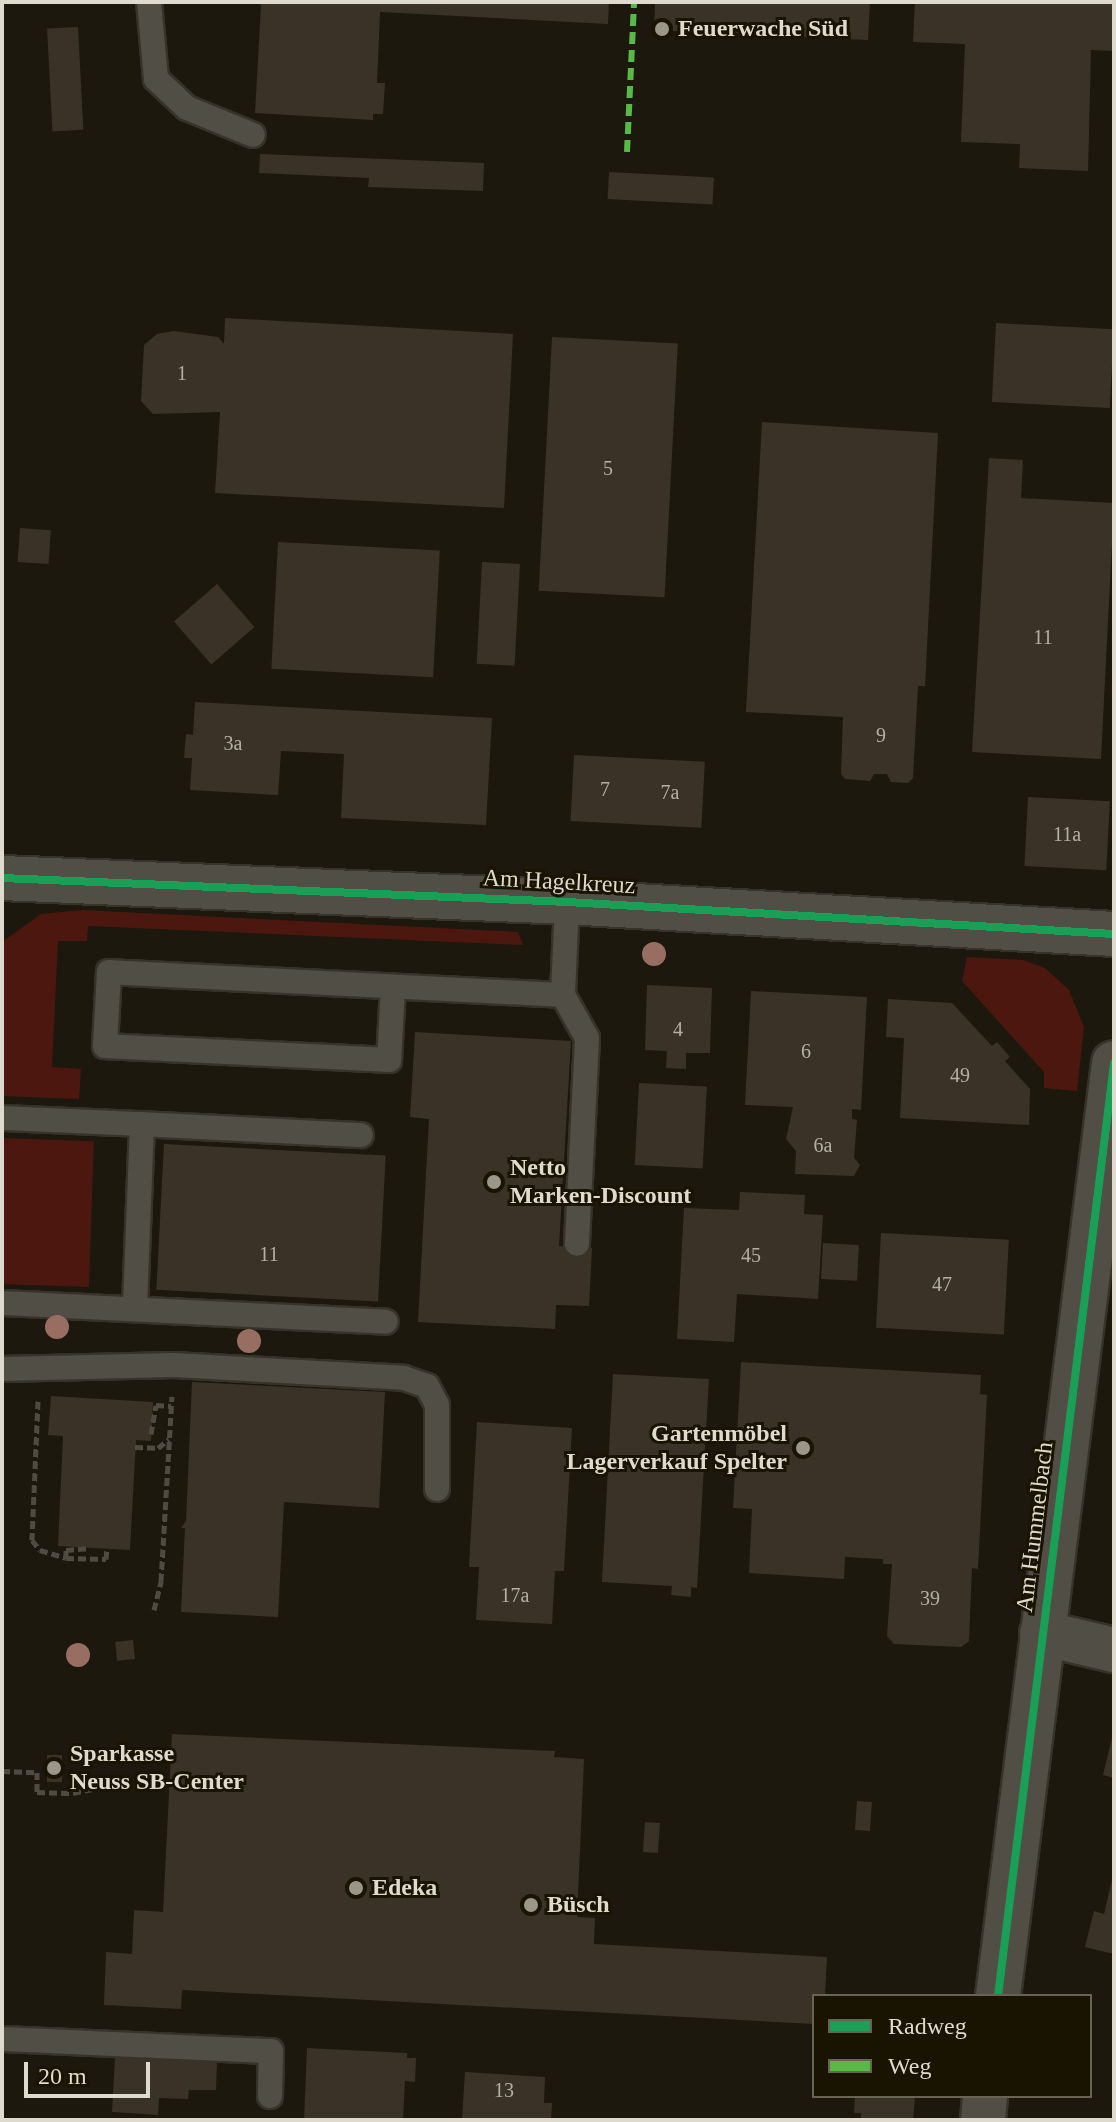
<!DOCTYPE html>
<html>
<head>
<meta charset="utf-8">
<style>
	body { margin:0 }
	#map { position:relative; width:1116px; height:2122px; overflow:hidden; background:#1c180d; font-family:"Times New Roman",serif }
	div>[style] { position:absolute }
	.green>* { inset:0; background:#4c170f; transform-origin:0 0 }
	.building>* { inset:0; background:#3a3226; transform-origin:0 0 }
	.path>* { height:5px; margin-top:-2.5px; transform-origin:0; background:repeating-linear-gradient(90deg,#4e4b43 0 8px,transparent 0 12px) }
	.roads { filter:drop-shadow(2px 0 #36332b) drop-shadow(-2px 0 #36332b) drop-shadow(0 2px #36332b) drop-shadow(0 -2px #36332b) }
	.service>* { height:24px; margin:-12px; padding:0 12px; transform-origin:12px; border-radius:12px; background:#514e45 }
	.minor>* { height:44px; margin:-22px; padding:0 22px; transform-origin:22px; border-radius:22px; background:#514e45 }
	.quiet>* { height:6px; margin-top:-3px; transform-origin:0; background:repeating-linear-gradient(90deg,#58b947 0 12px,transparent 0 18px) }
	.cycleway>* { height:8px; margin:-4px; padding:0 4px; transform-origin:4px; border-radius:4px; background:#1a9f57 }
	.trees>* { width:24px; height:24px; margin:-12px; border-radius:50%; background:#996e62 }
	.dots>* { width:22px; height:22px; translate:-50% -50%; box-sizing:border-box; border:4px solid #191301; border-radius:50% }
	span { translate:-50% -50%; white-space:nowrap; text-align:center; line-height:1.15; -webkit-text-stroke:6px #191301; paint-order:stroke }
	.number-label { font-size:20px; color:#b5b0a3 }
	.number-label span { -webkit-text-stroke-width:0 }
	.poi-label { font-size:24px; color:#dedacd; font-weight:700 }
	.left { translate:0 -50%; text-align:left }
	.right { translate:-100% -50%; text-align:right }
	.street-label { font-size:24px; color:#dedacd }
	.frame { position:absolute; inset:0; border:4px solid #dedacd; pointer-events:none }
	.legend { position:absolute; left:812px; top:1994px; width:280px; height:104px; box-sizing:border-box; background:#191301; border:2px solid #686353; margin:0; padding:10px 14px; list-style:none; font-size:24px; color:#dedacd }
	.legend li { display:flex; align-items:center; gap:16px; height:40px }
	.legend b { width:40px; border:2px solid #686353 }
	.scale { position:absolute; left:24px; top:2062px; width:126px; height:36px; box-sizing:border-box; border:4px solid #dedacd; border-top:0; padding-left:10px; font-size:24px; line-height:28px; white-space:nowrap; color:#dedacd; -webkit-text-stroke:6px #191301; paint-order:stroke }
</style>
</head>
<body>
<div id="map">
	<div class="green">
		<i style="clip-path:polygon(82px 910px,518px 932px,523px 945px,88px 926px,87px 941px,58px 941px,52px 1067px,81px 1069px,79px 1099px,2px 1096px,2px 942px,41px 914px)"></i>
		<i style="clip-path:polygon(967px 957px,1023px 960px,1045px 968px,1069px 990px,1084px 1027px,1077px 1091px,1044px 1088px,1044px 1072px,962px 981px)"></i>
		<i style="left:2px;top:1138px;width:92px;height:146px;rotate:2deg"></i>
	</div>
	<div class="building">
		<i style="clip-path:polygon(255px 2px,609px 2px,608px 24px,380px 12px,377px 83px,385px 83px,383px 114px,373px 114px,373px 120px,255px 113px,261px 5px)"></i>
		<i style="clip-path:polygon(655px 2px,870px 2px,868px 40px,654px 30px)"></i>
		<i style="clip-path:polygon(915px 2px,1114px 2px,1114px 51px,1091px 50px,1088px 171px,1019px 168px,1020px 144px,961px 142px,965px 44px,913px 42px)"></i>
		<i style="left:78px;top:27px;width:103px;height:31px;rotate:87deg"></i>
		<i style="clip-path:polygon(260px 154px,484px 163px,483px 191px,368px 187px,369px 178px,259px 173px)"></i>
		<i style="left:609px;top:172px;width:105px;height:27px;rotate:3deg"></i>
		<i style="clip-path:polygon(225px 318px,513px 334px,504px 508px,215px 493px,220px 412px,153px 414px,141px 401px,144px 345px,157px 334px,174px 331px,218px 337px,224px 344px)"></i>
		<i style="left:996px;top:323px;width:118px;height:79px;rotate:3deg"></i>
		<i style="left:552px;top:337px;width:126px;height:254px;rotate:3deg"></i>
		<i style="clip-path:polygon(762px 422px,938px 433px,925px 686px,918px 686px,913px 778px,908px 783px,891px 782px,887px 774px,874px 774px,870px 781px,845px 779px,841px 774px,843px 717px,746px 712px)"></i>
		<i style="clip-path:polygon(989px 458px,1023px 460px,1021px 498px,1114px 503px,1101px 759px,972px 752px)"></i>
		<i style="left:20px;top:528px;width:31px;height:34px;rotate:4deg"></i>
		<i style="left:278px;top:542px;width:162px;height:127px;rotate:3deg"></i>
		<i style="left:482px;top:562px;width:38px;height:102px;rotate:3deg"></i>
		<i style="left:217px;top:584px;width:57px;height:57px;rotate:49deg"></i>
		<i style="clip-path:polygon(195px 702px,492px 718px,486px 825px,341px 818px,344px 754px,281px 751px,278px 795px,190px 790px,192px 758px,184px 758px,186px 734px,193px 735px)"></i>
		<i style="left:574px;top:755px;width:131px;height:66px;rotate:3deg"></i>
		<i style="left:1028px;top:797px;width:82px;height:69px;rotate:3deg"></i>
		<i style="clip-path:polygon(647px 985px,712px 988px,710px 1053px,686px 1053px,686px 1069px,666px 1068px,667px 1051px,645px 1050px)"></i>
		<i style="clip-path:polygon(751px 991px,867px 997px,861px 1110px,852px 1109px,852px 1119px,857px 1120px,854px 1158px,860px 1165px,854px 1176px,795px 1174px,796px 1151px,786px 1139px,793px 1107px,745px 1105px)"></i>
		<i style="clip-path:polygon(888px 999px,952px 1003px,992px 1046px,997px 1042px,1010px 1057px,1005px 1061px,1030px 1089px,1029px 1125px,900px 1118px,904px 1038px,886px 1037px)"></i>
		<i style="clip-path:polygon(415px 1032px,571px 1041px,559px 1246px,592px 1248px,589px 1306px,556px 1305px,555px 1329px,418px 1322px,429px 1119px,410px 1117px)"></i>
		<i style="left:639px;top:1083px;width:68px;height:82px;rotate:3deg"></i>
		<i style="left:164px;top:1144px;width:222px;height:146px;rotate:3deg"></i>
		<i style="clip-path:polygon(740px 1192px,805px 1195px,804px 1214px,823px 1215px,818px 1299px,737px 1294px,734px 1342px,677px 1339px,684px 1208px,739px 1210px)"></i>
		<i style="left:881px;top:1233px;width:128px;height:95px;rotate:3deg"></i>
		<i style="left:823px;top:1243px;width:36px;height:36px;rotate:3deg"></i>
		<i style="clip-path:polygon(741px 1362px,981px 1375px,980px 1394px,987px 1395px,978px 1569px,972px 1568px,969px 1641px,961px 1647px,894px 1644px,887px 1636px,892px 1564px,883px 1564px,883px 1559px,845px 1557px,844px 1579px,749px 1573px,752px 1509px,733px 1508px)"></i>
		<i style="clip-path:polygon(613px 1374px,709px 1379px,697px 1588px,691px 1587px,691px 1597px,671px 1595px,672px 1586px,602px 1582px)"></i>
		<i style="clip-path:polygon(192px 1382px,385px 1392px,379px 1508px,284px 1502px,278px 1617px,181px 1612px,185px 1528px,181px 1528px,186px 1521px)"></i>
		<i style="clip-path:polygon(51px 1396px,153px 1402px,151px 1441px,136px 1440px,130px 1550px,58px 1546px,63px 1436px,48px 1435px)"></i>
		<i style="clip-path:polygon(477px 1422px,572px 1428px,564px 1571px,555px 1571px,552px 1624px,476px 1620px,479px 1567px,469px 1567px)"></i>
		<i style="left:133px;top:1640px;width:19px;height:18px;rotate:84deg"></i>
		<i style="clip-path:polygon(172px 1734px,555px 1751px,554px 1757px,584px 1759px,577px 1917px,595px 1918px,594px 1944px,827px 1957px,825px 1996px,814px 1996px,814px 2024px,182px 1990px,181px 2009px,104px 2005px,106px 1952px,132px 1954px,134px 1910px,163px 1912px)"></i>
		<i style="clip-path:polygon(1113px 1734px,1114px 1734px,1114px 1778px,1103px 1775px)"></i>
		<i style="left:47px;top:1755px;width:15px;height:27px"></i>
		<i style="left:857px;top:1801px;width:15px;height:29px;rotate:4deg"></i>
		<i style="left:645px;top:1822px;width:15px;height:30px;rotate:4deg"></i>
		<i style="clip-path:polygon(1113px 1875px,1114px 1875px,1114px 1954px,1085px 1947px,1094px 1911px,1104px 1914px)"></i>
		<i style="clip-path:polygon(307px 2048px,407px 2053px,407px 2058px,416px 2058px,415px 2082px,405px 2081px,403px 2120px,304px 2120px)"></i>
		<i style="clip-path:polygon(115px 2057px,217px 2062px,216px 2090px,189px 2090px,188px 2099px,159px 2098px,158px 2115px,112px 2112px)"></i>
		<i style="clip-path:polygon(465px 2072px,545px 2077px,544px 2103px,552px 2103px,551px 2120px,462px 2120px)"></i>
		<i style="clip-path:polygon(855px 2096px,915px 2097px,913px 2120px,861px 2120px,861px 2113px,854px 2113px)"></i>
	</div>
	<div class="path">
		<i style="left:38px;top:1401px;width:139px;rotate:92.5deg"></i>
		<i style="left:32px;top:1540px;width:13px;rotate:51deg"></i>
		<i style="left:40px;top:1550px;width:27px;rotate:17deg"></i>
		<i style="left:151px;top:1434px;width:29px;rotate:-80deg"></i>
		<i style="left:156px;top:1405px;width:15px;rotate:4deg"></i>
		<i style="left:135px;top:1447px;width:23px;rotate:2deg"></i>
		<i style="left:158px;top:1448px;width:14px;rotate:-39deg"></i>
		<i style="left:66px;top:1550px;width:8px;rotate:90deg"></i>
		<i style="left:66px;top:1558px;width:40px;rotate:1.4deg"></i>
		<i style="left:106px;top:1559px;width:11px;rotate:-85deg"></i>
		<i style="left:66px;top:1550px;width:21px;rotate:-5deg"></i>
		<i style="left:154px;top:1610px;width:30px;rotate:-76deg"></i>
		<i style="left:161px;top:1581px;width:185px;rotate:-86.6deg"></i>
		<i style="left:2px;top:1771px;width:35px;rotate:2deg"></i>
		<i style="left:37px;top:1772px;width:20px;rotate:90deg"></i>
		<i style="left:37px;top:1792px;width:36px;rotate:2deg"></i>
		<i style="left:73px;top:1793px;width:58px;rotate:-11.9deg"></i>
	</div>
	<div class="roads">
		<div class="service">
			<i style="left:149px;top:2px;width:77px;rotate:84.8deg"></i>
			<i style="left:156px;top:79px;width:42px;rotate:43.1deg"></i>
			<i style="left:187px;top:108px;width:71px;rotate:22.2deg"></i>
			<i style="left:567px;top:902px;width:93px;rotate:92.5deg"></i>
			<i style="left:563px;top:995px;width:49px;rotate:60.8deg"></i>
			<i style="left:587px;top:1038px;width:206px;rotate:92.8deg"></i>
			<i style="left:393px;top:987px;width:73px;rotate:93.1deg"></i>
			<i style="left:389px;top:1060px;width:284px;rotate:-177.2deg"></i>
			<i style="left:105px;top:1046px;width:74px;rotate:-86.9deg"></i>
			<i style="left:109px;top:972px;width:455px;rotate:2.9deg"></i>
			<i style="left:2px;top:1118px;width:140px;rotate:2.5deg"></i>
			<i style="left:142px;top:1124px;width:185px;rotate:92.2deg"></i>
			<i style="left:142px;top:1124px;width:219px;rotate:2.9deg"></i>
			<i style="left:2px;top:1303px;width:384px;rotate:2.8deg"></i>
			<i style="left:2px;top:1369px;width:172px;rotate:-1.3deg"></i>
			<i style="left:174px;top:1365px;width:230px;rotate:3.2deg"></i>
			<i style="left:404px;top:1378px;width:24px;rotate:19deg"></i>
			<i style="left:427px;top:1386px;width:21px;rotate:62deg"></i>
			<i style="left:437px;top:1405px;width:84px;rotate:90deg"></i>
			<i style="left:2px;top:2039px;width:269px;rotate:2.6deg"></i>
			<i style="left:271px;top:2051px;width:45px;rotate:91.3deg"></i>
		</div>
		<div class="minor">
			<i style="left:2px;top:878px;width:566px;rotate:2.43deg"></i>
			<i style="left:567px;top:902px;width:548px;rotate:3.35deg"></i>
			<i style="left:1042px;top:1633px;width:74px;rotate:13.3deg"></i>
			<i style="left:998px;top:1996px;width:940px;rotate:-82.91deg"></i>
			<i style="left:983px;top:2120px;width:24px;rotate:-85deg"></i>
		</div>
	</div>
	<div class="quiet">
		<i style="left:627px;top:152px;width:150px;rotate:-87.3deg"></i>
	</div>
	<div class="cycleway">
		<i style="left:2px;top:878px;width:566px;rotate:2.43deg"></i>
		<i style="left:567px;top:902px;width:548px;rotate:3.35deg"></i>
		<i style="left:998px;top:1996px;width:940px;rotate:-82.91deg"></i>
	</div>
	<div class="trees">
		<i style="left:654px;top:954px"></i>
		<i style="left:57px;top:1327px"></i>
		<i style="left:249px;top:1341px"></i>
		<i style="left:78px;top:1655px"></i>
	</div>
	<div class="dots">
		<i style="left:662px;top:29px;background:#9a968a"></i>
		<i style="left:494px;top:1182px;background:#9a968a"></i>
		<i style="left:803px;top:1448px;background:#9a968a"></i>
		<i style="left:54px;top:1768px;background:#9a968a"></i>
		<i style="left:356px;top:1888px;background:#9a968a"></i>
		<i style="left:531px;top:1905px;background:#9a968a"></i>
	</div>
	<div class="number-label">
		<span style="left:182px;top:373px">1</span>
		<span style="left:608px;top:468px">5</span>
		<span style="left:1043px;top:637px">11</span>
		<span style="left:881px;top:735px">9</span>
		<span style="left:233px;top:743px">3a</span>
		<span style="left:605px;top:789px">7</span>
		<span style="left:670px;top:792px">7a</span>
		<span style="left:1067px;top:834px">11a</span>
		<span style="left:678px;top:1029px">4</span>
		<span style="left:806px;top:1051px">6</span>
		<span style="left:960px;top:1075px">49</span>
		<span style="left:823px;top:1145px">6a</span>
		<span style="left:269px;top:1254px">11</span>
		<span style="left:751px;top:1255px">45</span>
		<span style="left:942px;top:1284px">47</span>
		<span style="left:515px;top:1595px">17a</span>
		<span style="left:930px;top:1598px">39</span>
		<span style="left:504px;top:2090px">13</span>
	</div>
	<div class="poi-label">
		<span class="left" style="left:678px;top:29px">Feuerwache Süd</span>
		<span class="left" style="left:510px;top:1182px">Netto<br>Marken-Discount</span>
		<span class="right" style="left:787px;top:1448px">Gartenmöbel<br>Lagerverkauf Spelter</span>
		<span class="left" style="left:70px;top:1768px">Sparkasse<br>Neuss SB-Center</span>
		<span class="left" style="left:372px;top:1888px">Edeka</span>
		<span class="left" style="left:547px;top:1905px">Büsch</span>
	</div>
	<div class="street-label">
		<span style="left:559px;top:882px;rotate:3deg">Am Hagelkreuz</span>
		<span style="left:1035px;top:1527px;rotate:-83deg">Am Hummelbach</span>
	</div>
	<div class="frame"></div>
	<ul class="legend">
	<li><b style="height:10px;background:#1a9f57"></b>Radweg</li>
	<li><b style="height:10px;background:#58b947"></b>Weg</li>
	</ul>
	<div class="scale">20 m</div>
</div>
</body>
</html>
